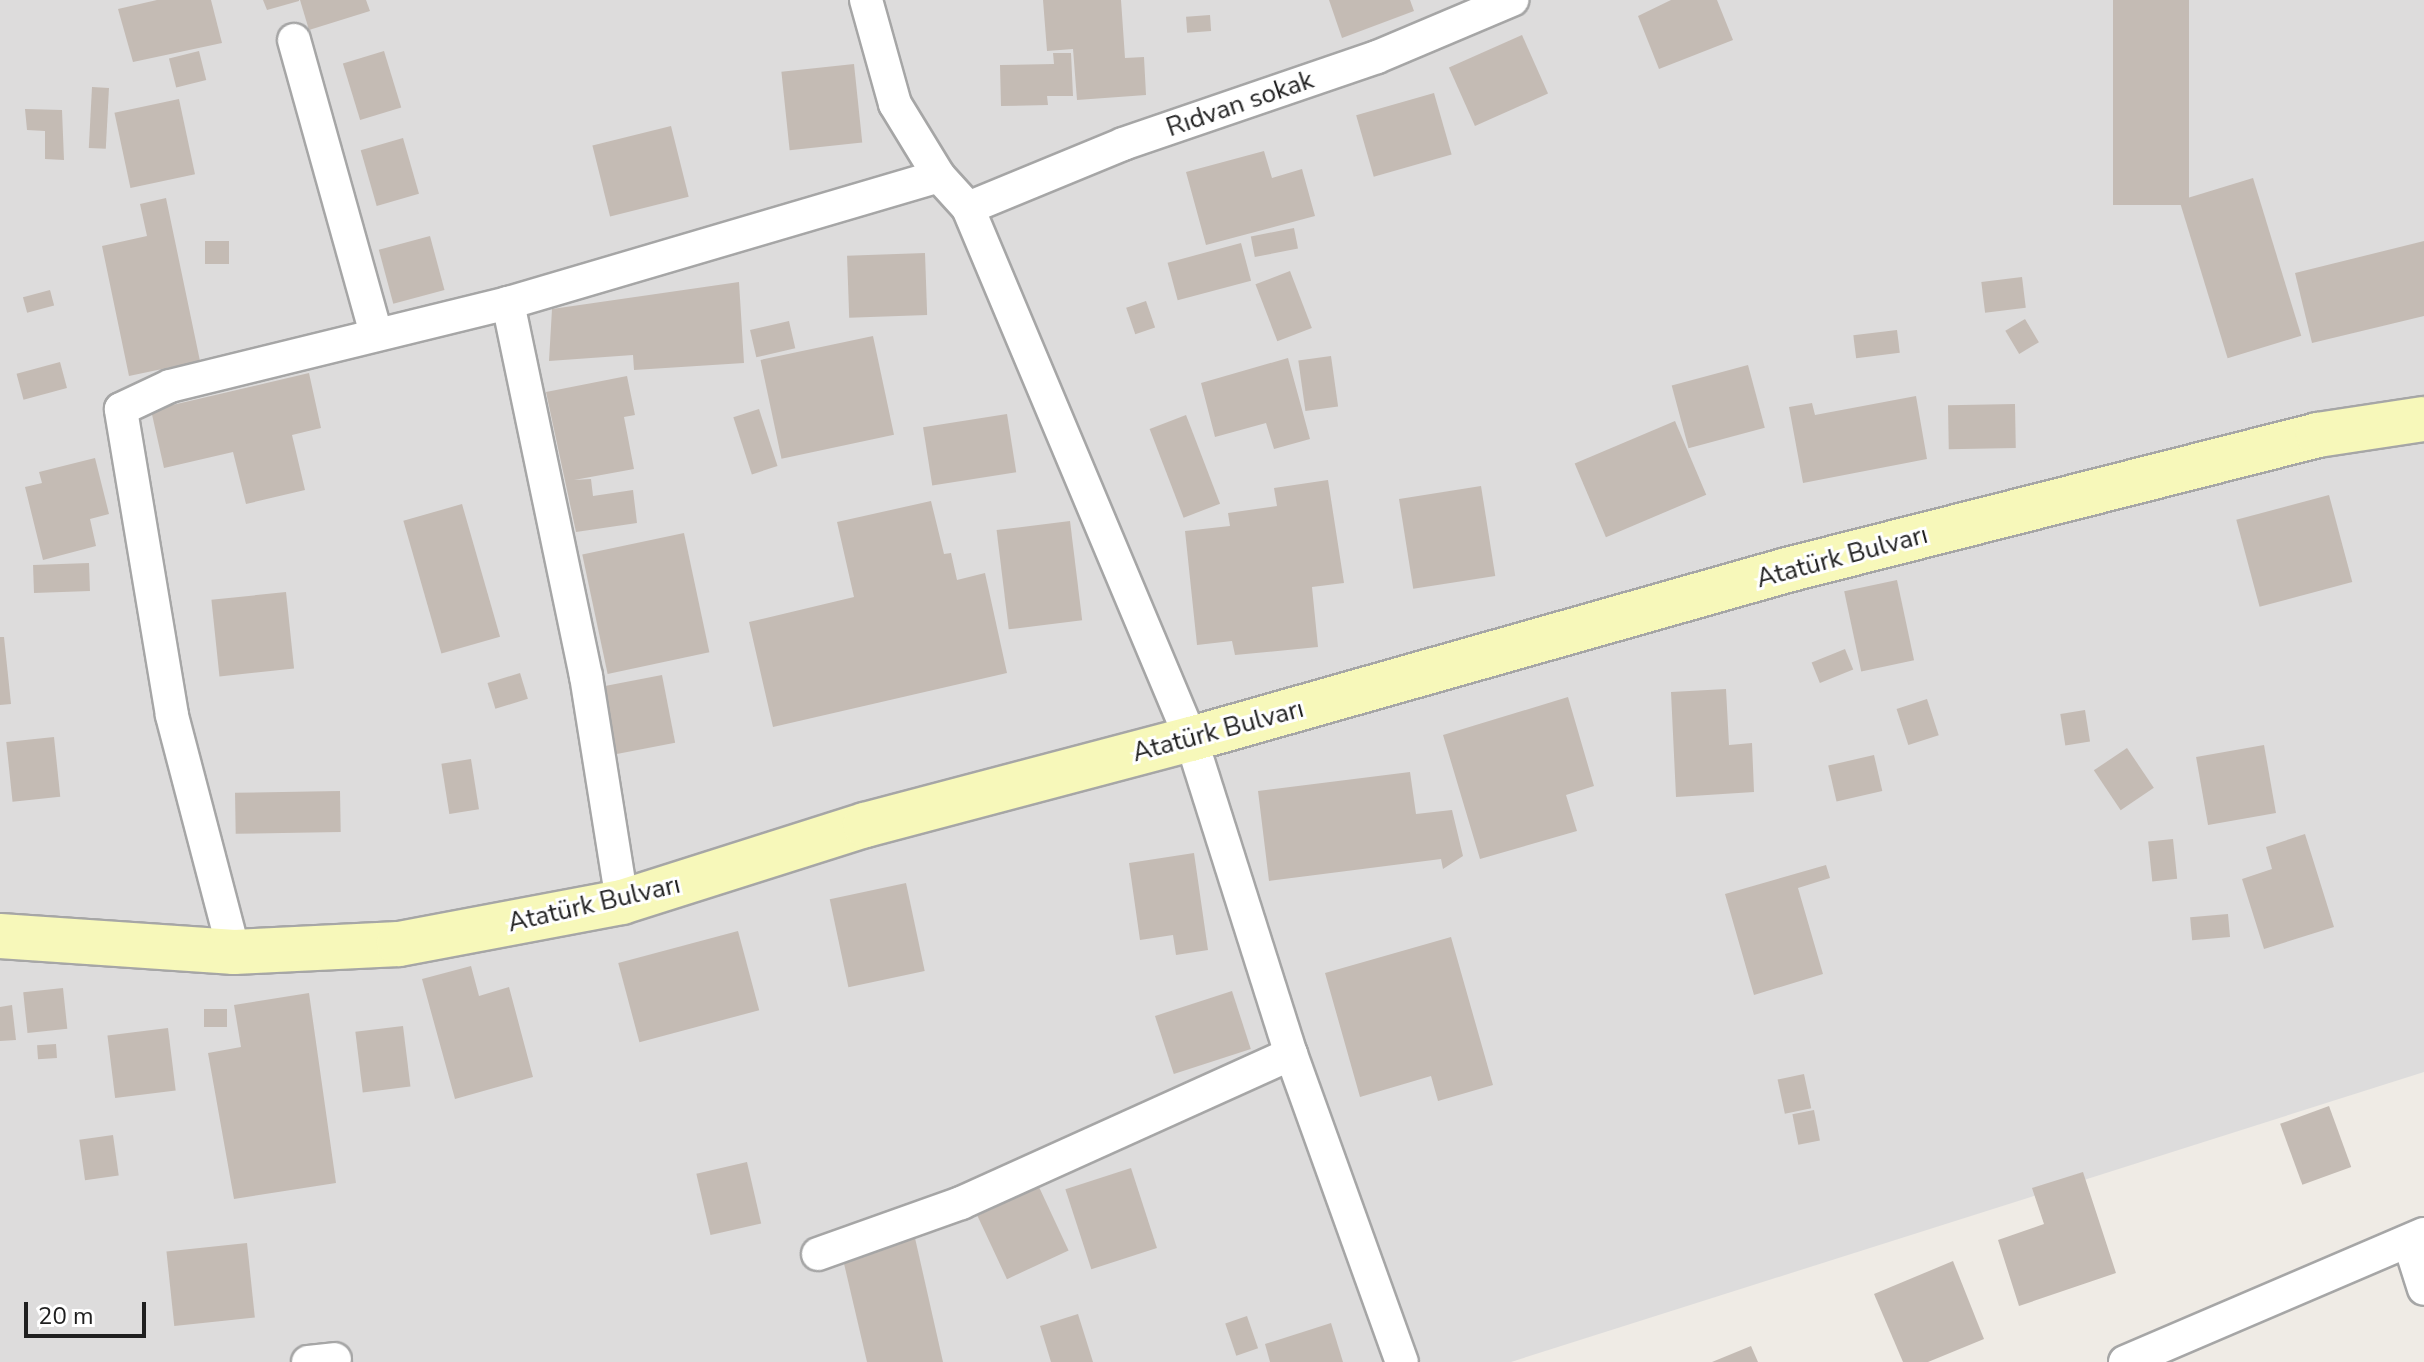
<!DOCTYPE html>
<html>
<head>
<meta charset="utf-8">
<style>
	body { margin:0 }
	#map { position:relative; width:2424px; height:1362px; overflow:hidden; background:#efebe5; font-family:"Nunito Sans",sans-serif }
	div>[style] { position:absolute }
	.residential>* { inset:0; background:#dddcdc }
	.building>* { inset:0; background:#c4bbb4; transform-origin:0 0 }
	.roads { filter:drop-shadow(2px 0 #a6a6a6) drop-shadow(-2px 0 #a6a6a6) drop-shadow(0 2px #a6a6a6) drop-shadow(0 -2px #a6a6a6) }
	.street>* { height:32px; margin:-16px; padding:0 16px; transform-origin:16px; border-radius:16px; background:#fff }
	.secondary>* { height:44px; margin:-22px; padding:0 22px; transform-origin:22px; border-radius:22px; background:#f7f8ba }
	span { translate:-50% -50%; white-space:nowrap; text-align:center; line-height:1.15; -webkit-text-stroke:6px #fff; paint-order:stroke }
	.street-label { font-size:26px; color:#1f1f1f }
	.scale { position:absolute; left:24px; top:1302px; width:122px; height:36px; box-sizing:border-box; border:4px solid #1f1f1f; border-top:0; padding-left:10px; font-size:24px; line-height:28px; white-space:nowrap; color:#1f1f1f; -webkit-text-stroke:6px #fff; paint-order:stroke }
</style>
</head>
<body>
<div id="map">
	<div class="residential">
		<i style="clip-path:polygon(0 0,2424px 0,2424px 1072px,1511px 1362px,0 1362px)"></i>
	</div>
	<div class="building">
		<i style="clip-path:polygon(157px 0,211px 0,222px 43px,133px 62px,118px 9px)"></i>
		<i style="clip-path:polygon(263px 0,299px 0,299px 1px,267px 10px)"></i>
		<i style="clip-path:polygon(300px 0,366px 0,370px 11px,309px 30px)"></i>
		<i style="clip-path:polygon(1043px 0,1121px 0,1125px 58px,1144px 57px,1146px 95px,1077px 100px,1073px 49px,1047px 51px)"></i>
		<i style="clip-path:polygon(1329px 0,1410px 0,1414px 11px,1342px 38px)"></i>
		<i style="clip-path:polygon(1671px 0,1717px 0,1733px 40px,1659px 69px,1638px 16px)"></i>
		<i style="left:2113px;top:0;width:76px;height:205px"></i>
		<i style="left:1210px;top:15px;width:16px;height:24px;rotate:86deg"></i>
		<i style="left:1522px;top:35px;width:64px;height:80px;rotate:66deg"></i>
		<i style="left:199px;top:51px;width:30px;height:31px;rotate:76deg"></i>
		<i style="left:384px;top:51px;width:59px;height:43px;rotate:73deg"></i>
		<i style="clip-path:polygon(1053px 53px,1071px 53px,1073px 96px,1047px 96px,1048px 105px,1001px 106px,1000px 65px,1054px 64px)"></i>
		<i style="left:854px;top:64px;width:79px;height:73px;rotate:84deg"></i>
		<i style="left:92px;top:87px;width:17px;height:61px;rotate:3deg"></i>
		<i style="left:1434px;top:93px;width:64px;height:81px;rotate:74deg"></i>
		<i style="left:179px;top:99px;width:77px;height:66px;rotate:78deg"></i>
		<i style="clip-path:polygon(25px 109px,62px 110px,64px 160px,45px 159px,45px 131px,27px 130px)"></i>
		<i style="left:671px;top:126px;width:73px;height:81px;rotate:76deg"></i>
		<i style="left:403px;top:138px;width:58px;height:44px;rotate:74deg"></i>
		<i style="clip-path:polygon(1264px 151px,1272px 178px,1302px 169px,1315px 216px,1206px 245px,1186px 172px)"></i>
		<i style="left:2253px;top:178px;width:165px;height:77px;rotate:73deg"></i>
		<i style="clip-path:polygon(166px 198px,200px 361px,129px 376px,102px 246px,147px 236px,140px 204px)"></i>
		<i style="left:1294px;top:228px;width:21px;height:44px;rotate:79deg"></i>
		<i style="left:430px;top:236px;width:56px;height:53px;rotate:75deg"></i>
		<i style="left:229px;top:241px;width:23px;height:24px;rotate:90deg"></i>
		<i style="clip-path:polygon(2424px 241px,2424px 316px,2312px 343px,2295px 273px)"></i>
		<i style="left:1241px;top:243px;width:39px;height:76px;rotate:75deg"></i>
		<i style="left:925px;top:253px;width:62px;height:78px;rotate:88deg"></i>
		<i style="left:1290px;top:271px;width:61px;height:37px;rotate:69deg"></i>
		<i style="left:2022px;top:277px;width:31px;height:41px;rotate:83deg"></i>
		<i style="clip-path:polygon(739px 282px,744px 363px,634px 370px,633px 355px,549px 361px,552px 309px)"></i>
		<i style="left:50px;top:290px;width:16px;height:28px;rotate:75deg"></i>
		<i style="left:1146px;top:301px;width:28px;height:21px;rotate:71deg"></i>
		<i style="left:2025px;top:319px;width:27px;height:23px;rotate:59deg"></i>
		<i style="left:789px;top:321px;width:28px;height:40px;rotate:77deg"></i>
		<i style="left:1897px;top:330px;width:23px;height:44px;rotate:83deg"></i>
		<i style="left:873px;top:336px;width:101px;height:115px;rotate:78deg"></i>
		<i style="left:1331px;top:356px;width:51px;height:33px;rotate:82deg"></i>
		<i style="clip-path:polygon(1288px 358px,1310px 439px,1274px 449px,1266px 423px,1215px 437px,1201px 383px)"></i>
		<i style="left:60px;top:362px;width:27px;height:45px;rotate:75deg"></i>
		<i style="left:1748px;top:365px;width:65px;height:79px;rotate:75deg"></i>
		<i style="clip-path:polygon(309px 373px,321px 428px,292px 435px,305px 490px,246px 504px,233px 452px,164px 468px,151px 410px)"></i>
		<i style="clip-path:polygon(627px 376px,635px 415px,624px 417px,634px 469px,574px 480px,591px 479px,593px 496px,633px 490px,637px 523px,576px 532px,546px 392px)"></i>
		<i style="clip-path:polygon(1916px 396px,1927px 459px,1803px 483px,1789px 407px,1812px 403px,1815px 415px)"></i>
		<i style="left:2015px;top:404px;width:44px;height:67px;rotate:89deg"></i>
		<i style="left:759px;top:409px;width:60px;height:27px;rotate:72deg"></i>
		<i style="left:1007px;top:414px;width:59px;height:85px;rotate:81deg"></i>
		<i style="left:1186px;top:415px;width:95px;height:39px;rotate:69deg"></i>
		<i style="left:1675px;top:421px;width:80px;height:109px;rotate:67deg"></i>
		<i style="clip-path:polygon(95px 458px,109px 514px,90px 519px,96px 546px,43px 560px,25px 487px,42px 483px,39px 472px)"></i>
		<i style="clip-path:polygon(1328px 480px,1344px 583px,1312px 587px,1318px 647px,1235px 655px,1232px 641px,1197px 645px,1185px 531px,1230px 526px,1228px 513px,1277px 506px,1274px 488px)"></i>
		<i style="left:1481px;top:486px;width:91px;height:83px;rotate:81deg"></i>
		<i style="left:2329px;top:495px;width:90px;height:96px;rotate:75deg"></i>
		<i style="clip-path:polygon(931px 501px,944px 554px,951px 553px,957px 580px,985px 573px,1007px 673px,773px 727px,749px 622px,854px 597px,837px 522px)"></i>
		<i style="left:462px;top:504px;width:138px;height:61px;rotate:74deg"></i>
		<i style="left:1070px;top:521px;width:100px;height:74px;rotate:83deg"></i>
		<i style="left:684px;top:533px;width:122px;height:104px;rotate:78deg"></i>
		<i style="left:89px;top:563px;width:28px;height:56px;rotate:88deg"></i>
		<i style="left:1897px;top:580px;width:82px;height:54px;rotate:78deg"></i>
		<i style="left:286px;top:592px;width:77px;height:75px;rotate:84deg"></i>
		<i style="clip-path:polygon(0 637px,4px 637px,11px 704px,0 705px)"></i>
		<i style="left:1845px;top:649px;width:22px;height:36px;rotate:68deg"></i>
		<i style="left:520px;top:673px;width:27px;height:34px;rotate:73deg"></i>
		<i style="left:662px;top:675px;width:69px;height:66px;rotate:79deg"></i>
		<i style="clip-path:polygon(1726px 689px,1729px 745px,1752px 743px,1754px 792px,1676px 797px,1671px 692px)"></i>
		<i style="clip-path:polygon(1568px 697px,1594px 786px,1566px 795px,1577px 831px,1480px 859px,1443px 735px)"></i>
		<i style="left:1927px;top:699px;width:38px;height:32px;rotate:72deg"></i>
		<i style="left:2085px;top:710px;width:32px;height:25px;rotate:81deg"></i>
		<i style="left:54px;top:737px;width:60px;height:48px;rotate:84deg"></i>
		<i style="left:2264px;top:745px;width:69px;height:69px;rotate:80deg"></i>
		<i style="left:2127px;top:748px;width:48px;height:40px;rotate:56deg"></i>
		<i style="left:1874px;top:755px;width:37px;height:47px;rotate:77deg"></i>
		<i style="left:471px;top:759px;width:51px;height:30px;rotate:81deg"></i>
		<i style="clip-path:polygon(1410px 772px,1416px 814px,1452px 810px,1463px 856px,1443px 869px,1441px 859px,1269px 881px,1258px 791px)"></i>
		<i style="left:340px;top:791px;width:41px;height:105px;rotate:89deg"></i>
		<i style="clip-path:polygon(2305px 834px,2334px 927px,2264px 949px,2242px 879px,2272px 869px,2266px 847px)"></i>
		<i style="left:2173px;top:839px;width:40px;height:25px;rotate:84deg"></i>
		<i style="clip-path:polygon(1194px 853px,1208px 950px,1176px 955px,1173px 935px,1140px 940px,1129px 863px)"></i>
		<i style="clip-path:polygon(1826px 865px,1830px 878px,1798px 888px,1823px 974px,1754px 995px,1725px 894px)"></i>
		<i style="left:906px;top:883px;width:90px;height:78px;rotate:78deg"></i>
		<i style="left:2228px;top:914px;width:23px;height:38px;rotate:85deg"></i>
		<i style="left:738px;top:931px;width:82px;height:124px;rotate:75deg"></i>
		<i style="clip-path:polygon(1451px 937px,1493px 1085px,1438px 1101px,1431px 1076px,1360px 1097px,1325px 973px)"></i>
		<i style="clip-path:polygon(471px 966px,479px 996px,509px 987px,533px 1077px,455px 1099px,422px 979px)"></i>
		<i style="left:63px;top:988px;width:41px;height:40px;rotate:84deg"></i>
		<i style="left:1232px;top:991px;width:61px;height:81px;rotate:72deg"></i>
		<i style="clip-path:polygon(309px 993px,336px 1183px,234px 1199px,208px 1053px,241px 1047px,234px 1005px)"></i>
		<i style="clip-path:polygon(12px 1005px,16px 1040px,0 1041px,0 1007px)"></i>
		<i style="left:227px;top:1009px;width:18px;height:23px;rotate:90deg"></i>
		<i style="left:403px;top:1026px;width:61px;height:48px;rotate:83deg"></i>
		<i style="left:168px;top:1028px;width:63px;height:61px;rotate:83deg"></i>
		<i style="left:56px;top:1044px;width:14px;height:19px;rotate:86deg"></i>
		<i style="left:1804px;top:1074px;width:35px;height:27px;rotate:78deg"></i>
		<i style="left:2329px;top:1106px;width:65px;height:52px;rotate:70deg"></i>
		<i style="left:1814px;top:1110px;width:31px;height:22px;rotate:79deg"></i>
		<i style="left:113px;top:1135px;width:41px;height:34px;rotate:82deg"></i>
		<i style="left:747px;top:1162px;width:63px;height:52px;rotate:77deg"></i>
		<i style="left:1131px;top:1168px;width:84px;height:69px;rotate:72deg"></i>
		<i style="clip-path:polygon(2083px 1172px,2116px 1273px,2019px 1306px,1998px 1240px,2044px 1224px,2032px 1188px)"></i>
		<i style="left:1039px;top:1187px;width:70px;height:68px;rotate:65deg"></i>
		<i style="clip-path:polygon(915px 1238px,943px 1362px,867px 1362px,842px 1255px)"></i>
		<i style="left:247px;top:1243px;width:75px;height:81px;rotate:84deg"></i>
		<i style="clip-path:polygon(1953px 1261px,1984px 1339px,1928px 1362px,1903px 1362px,1874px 1294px)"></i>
		<i style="clip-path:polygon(1078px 1314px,1093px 1362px,1051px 1362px,1040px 1326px)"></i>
		<i style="left:1247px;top:1316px;width:34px;height:23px;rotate:71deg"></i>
		<i style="clip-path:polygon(1331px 1323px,1343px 1362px,1270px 1362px,1265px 1344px)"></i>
		<i style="clip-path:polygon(1751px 1346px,1758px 1362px,1712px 1362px)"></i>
	</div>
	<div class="roads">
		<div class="street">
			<i style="left:866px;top:0;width:108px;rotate:74.4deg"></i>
			<i style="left:895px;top:104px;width:84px;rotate:58.6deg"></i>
			<i style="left:939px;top:176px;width:43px;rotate:47.8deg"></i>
			<i style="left:968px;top:208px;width:576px;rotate:67.22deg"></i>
			<i style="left:1191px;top:739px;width:330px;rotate:72.4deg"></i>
			<i style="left:1291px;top:1054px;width:327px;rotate:70.2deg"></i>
			<i style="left:294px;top:40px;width:305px;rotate:74.4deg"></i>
			<i style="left:968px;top:208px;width:168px;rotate:-22.4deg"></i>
			<i style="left:1123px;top:144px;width:268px;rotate:-18.9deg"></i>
			<i style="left:1377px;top:57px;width:147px;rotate:-22.9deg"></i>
			<i style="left:508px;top:303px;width:381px;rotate:78.2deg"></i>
			<i style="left:586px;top:676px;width:229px;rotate:80.9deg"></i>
			<i style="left:234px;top:952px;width:245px;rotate:-104.7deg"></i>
			<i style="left:172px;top:715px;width:310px;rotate:-99.5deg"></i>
			<i style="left:121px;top:409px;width:54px;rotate:-25.1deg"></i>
			<i style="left:170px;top:386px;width:348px;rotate:-13.8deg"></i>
			<i style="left:508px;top:303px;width:449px;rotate:-16.4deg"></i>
			<i style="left:2409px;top:1242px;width:49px;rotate:72.3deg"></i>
			<i style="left:818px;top:1254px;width:152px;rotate:-19.6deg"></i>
			<i style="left:961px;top:1203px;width:362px;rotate:-24.3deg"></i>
			<i style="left:308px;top:1362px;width:27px;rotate:-6deg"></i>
			<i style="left:2125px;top:1362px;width:325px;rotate:-23.2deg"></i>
		</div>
		<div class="secondary">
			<i style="left:0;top:936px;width:235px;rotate:3.9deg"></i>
			<i style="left:234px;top:952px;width:165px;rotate:-2.8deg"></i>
			<i style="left:399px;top:944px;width:227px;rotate:-10.7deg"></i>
			<i style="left:622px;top:902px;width:255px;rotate:-17.6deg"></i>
			<i style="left:865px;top:825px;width:337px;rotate:-14.8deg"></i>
			<i style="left:1191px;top:739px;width:619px;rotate:-15.83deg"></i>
			<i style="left:1787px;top:570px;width:548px;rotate:-14.26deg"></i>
			<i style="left:2318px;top:435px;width:107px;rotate:-8.6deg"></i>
		</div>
	</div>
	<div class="street-label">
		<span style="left:1240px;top:104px;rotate:-19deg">Rıdvan sokak</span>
		<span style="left:1842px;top:557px;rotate:-15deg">Atatürk Bulvarı</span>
		<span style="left:1218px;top:731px;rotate:-15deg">Atatürk Bulvarı</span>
		<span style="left:594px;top:904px;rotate:-13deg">Atatürk Bulvarı</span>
	</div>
	<div class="scale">20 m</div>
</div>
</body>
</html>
